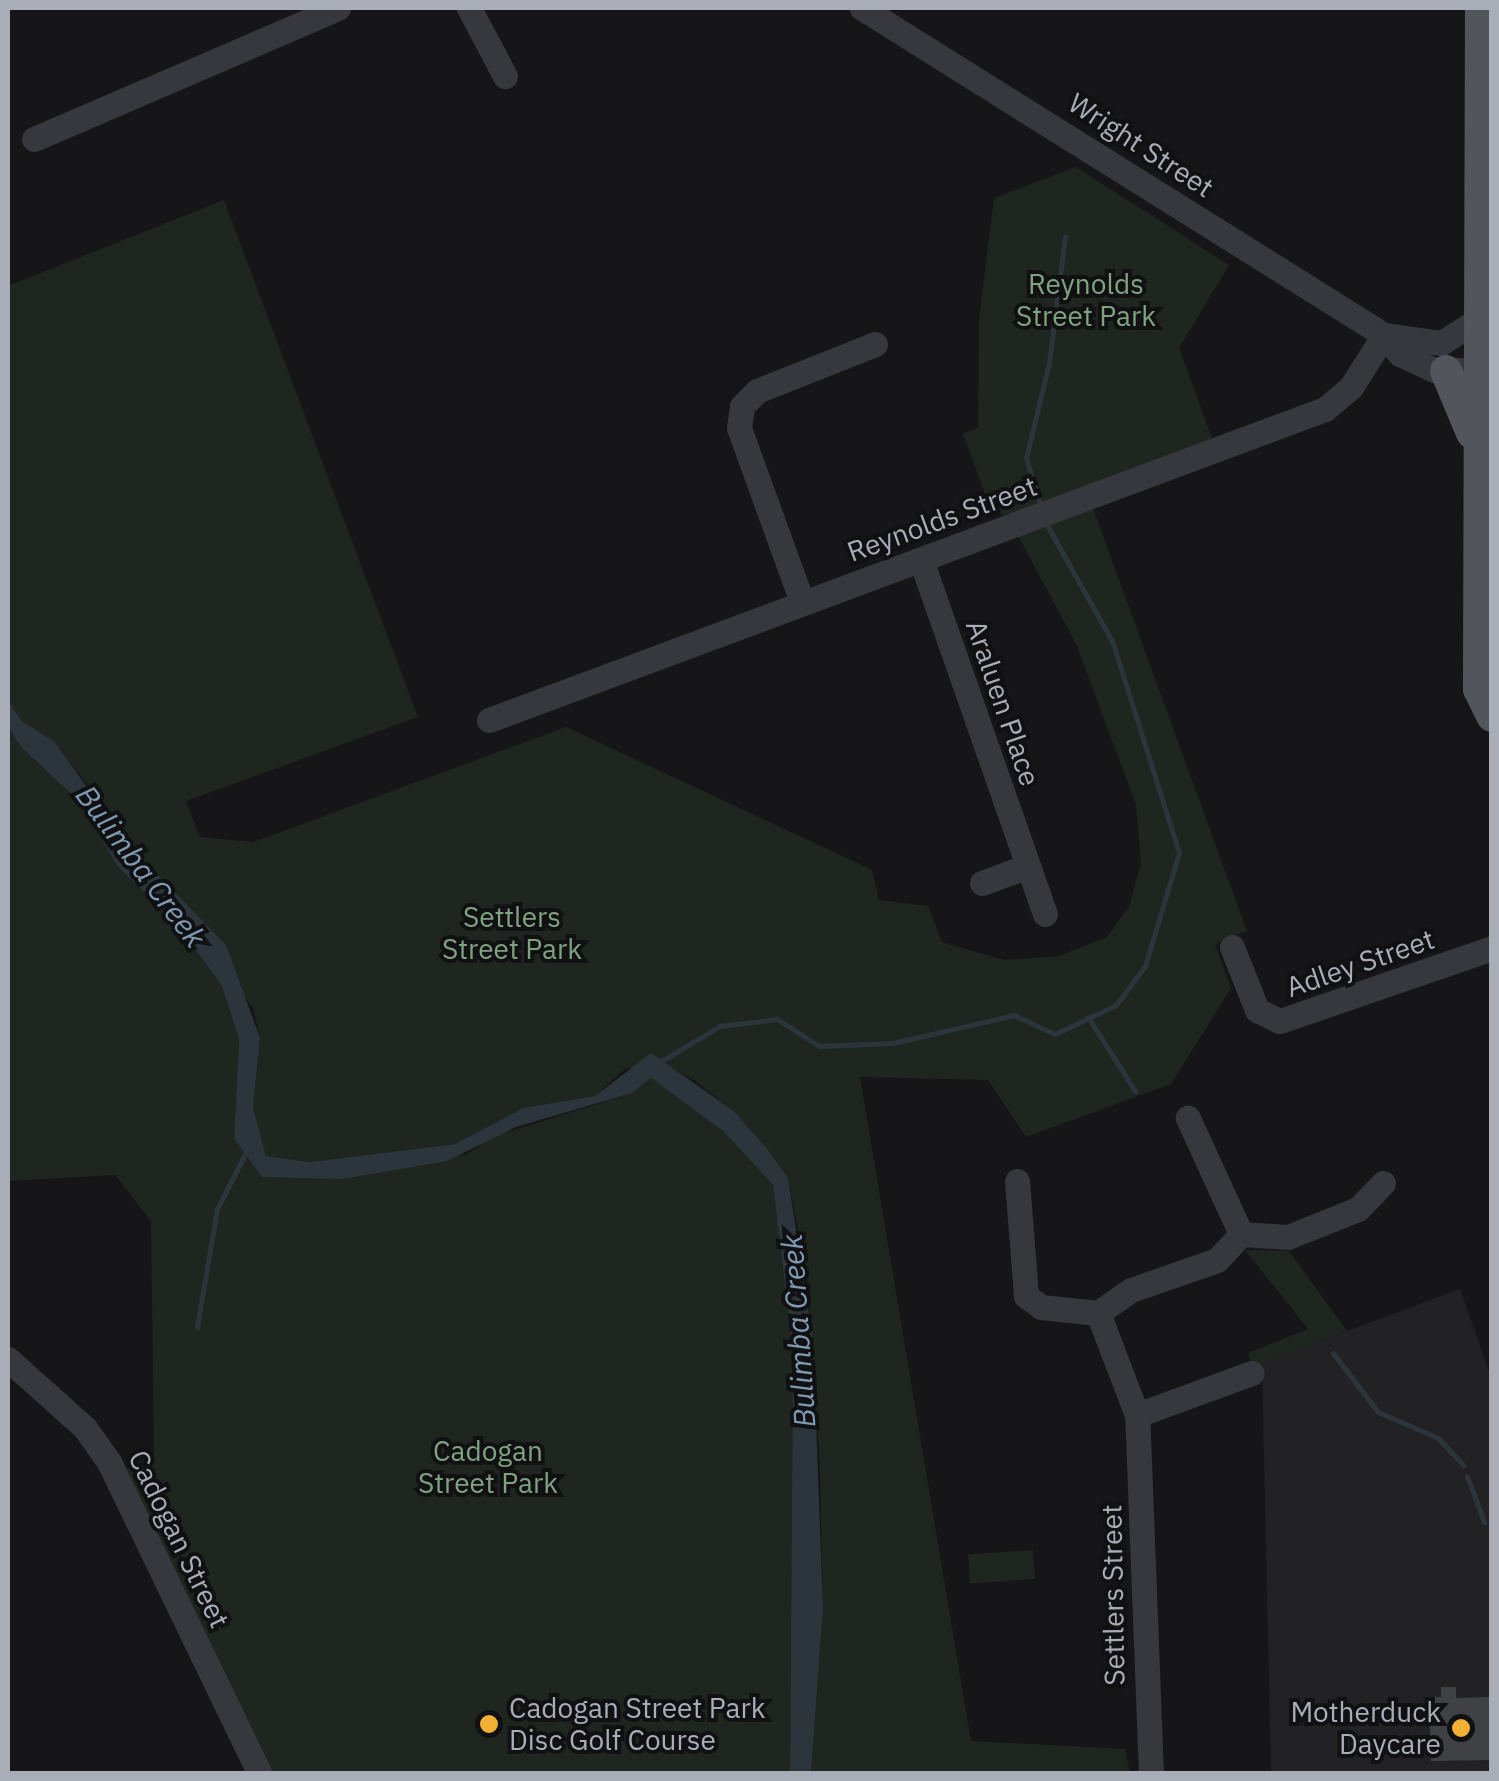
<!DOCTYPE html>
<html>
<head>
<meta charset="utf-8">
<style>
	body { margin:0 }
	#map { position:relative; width:1499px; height:1781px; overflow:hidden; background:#161618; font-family:"IBM Plex Sans",sans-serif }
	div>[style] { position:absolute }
	.built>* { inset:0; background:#222225 }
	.green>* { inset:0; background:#1e261f; transform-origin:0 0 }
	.water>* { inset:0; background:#2c353c }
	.stream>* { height:5px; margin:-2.5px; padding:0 2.5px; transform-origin:2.5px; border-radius:2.5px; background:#2c353c }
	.building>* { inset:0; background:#404145 }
	.minor>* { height:25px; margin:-12.5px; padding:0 12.5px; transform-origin:12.5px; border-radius:12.5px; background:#37383d }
	.major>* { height:32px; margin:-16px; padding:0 16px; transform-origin:16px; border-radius:16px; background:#53555c }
	.dots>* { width:28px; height:28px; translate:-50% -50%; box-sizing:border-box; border:5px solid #111113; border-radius:50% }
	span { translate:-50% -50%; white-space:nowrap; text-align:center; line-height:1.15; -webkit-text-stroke:8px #111113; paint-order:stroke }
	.street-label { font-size:28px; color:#a8adb8 }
	.park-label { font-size:28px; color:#7fa381 }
	.poi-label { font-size:28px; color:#a8adb8 }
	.left { translate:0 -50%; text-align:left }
	.right { translate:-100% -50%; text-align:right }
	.water-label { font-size:30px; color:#7f9bb3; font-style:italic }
	.frame { position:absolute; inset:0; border:10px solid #a8adb8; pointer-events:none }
</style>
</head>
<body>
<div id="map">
	<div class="built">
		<i style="clip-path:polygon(1460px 1289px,1491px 1377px,1491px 1773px,1271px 1773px,1262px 1363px)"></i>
	</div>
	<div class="green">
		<i style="clip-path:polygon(1076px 167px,1229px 265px,1179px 348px,1216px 449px,1089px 497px,1247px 931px,1215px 944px,1231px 988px,1171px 1084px,1026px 1137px,988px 1080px,860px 1077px,971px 1741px,1125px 1749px,1130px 1773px,811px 1773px,823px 1608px,820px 1469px,807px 1276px,788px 1178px,734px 1111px,694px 1080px,677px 1071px,626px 1068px,595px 1096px,523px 1108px,455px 1144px,310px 1162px,266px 1156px,253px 1107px,260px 1038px,253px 1008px,55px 742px,22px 721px,8px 701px,8px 286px,224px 200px,418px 717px,186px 801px,200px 837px,253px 842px,566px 727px,872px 870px,879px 900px,928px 906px,942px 942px,1004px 960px,1059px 956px,1107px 937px,1129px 907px,1141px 863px,1136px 805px,1077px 646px,1013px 526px,987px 500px,963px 433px,978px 428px,979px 319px,994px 198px)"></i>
		<i style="clip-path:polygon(8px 727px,53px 772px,104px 835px,119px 868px,171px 917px,221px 984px,239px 1039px,234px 1139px,262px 1177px,466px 1155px,492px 1137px,632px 1093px,651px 1078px,724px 1132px,773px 1185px,793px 1350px,790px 1773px,260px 1773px,116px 1475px,154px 1455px,151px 1221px,115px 1175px,8px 1181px)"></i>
		<i style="clip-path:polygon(1245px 1250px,1289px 1251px,1347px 1331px,1253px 1367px,1248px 1353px,1308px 1329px)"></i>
		<i style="left:1033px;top:1550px;width:29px;height:65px;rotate:86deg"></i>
	</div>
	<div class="water">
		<i style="clip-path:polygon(8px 701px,22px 721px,55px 742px,125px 841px,226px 945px,260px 1038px,253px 1107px,266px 1156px,310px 1162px,455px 1144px,523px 1108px,595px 1096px,651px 1053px,734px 1111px,767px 1149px,788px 1178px,813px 1340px,823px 1608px,811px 1773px,790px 1773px,793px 1350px,773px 1185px,724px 1132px,651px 1078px,632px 1093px,516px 1127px,447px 1161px,342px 1179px,262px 1177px,234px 1139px,239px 1039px,221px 984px,171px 917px,119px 868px,77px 799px,22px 748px,8px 727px)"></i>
	</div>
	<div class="stream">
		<i style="left:1040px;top:504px;width:48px;rotate:-106.9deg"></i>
		<i style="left:1026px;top:458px;width:98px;rotate:-76.4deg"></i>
		<i style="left:1049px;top:363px;width:127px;rotate:-82.8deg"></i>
		<i style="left:1088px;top:1017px;width:88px;rotate:57.6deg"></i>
		<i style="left:660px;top:1062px;width:70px;rotate:-31deg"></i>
		<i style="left:720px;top:1026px;width:57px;rotate:-7deg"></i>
		<i style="left:777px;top:1019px;width:50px;rotate:32.7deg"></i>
		<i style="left:819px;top:1046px;width:74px;rotate:-2.3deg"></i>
		<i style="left:893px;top:1043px;width:124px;rotate:-13deg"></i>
		<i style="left:1014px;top:1015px;width:45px;rotate:24.9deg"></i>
		<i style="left:1055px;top:1034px;width:68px;rotate:-25.4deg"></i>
		<i style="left:1116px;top:1005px;width:49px;rotate:-53.4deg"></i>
		<i style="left:1145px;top:966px;width:118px;rotate:-73.3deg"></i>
		<i style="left:1179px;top:853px;width:222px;rotate:-107.5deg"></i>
		<i style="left:1112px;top:641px;width:139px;rotate:-119.3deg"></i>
		<i style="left:197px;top:1327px;width:120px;rotate:-80.4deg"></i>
		<i style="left:217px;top:1209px;width:62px;rotate:-63deg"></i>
		<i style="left:1333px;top:1353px;width:74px;rotate:52.7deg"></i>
		<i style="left:1378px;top:1412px;width:65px;rotate:23.4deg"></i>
		<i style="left:1438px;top:1438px;width:37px;rotate:47deg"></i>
		<i style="left:1467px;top:1476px;width:49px;rotate:69.7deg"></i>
	</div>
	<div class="building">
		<i style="clip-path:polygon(1441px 1687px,1456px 1687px,1456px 1698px,1492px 1697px,1492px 1760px,1431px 1761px,1429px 1697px,1441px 1697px)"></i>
	</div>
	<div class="minor">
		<i style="left:469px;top:8px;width:77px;rotate:62.1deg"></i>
		<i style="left:862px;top:8px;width:616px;rotate:32.06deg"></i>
		<i style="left:1384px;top:335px;width:25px;rotate:50deg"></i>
		<i style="left:1400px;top:354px;width:38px;rotate:25deg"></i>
		<i style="left:1435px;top:370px;width:25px"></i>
		<i style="left:34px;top:139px;width:331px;rotate:-23.3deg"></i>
		<i style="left:1384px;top:335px;width:58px;rotate:8deg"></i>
		<i style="left:1441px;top:343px;width:44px;rotate:-31.9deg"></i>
		<i style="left:921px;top:560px;width:375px;rotate:70.7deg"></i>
		<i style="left:802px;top:602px;width:185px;rotate:-109.9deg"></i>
		<i style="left:739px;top:428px;width:22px;rotate:-82deg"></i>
		<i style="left:742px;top:406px;width:21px;rotate:-45deg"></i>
		<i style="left:757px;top:391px;width:127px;rotate:-21.7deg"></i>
		<i style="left:489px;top:720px;width:892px;rotate:-20.41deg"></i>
		<i style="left:1325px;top:409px;width:34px;rotate:-40deg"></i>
		<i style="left:1351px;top:387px;width:62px;rotate:-57.6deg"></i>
		<i style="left:982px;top:883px;width:49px;rotate:-20.3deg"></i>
		<i style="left:1232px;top:947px;width:68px;rotate:68.4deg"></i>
		<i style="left:1257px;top:1010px;width:25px;rotate:26deg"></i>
		<i style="left:1280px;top:1021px;width:224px;rotate:-19deg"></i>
		<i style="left:1017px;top:1181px;width:115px;rotate:85.5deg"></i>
		<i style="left:1026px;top:1296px;width:19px;rotate:36deg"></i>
		<i style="left:1041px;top:1307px;width:57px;rotate:6deg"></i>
		<i style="left:1241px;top:1234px;width:47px;rotate:3.7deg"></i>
		<i style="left:1288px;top:1237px;width:75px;rotate:-21.8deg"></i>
		<i style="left:1358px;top:1209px;width:36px;rotate:-46deg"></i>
		<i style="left:8px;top:1359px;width:103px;rotate:41.9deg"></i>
		<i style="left:85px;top:1428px;width:42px;rotate:54.8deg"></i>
		<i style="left:109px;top:1462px;width:347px;rotate:64.2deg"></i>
		<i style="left:1137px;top:1415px;width:122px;rotate:-20.1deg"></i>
		<i style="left:1151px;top:1774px;width:359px;rotate:-92.2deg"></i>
		<i style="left:1137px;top:1415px;width:109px;rotate:-110.9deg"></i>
		<i style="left:1098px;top:1313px;width:40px;rotate:-34.9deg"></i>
		<i style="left:1131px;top:1290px;width:91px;rotate:-19.2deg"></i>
		<i style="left:1217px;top:1260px;width:35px;rotate:-47deg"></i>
		<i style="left:1241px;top:1234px;width:128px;rotate:-114.6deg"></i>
	</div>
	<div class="major">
		<i style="left:1481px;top:8px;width:681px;rotate:90.17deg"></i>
		<i style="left:1479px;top:689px;width:30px;rotate:64deg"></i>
		<i style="left:1446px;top:371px;width:67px;rotate:67.2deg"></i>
	</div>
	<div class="dots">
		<i style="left:489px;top:1724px;background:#f2b134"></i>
		<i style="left:1461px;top:1728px;background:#f2b134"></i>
	</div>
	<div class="street-label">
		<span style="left:1141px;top:145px;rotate:33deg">Wright Street</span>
		<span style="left:942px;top:519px;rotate:-20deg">Reynolds Street</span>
		<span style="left:1003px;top:703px;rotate:71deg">Araluen Place</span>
		<span style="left:1360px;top:963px;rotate:-19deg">Adley Street</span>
		<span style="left:179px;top:1539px;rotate:64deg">Cadogan Street</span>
		<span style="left:1113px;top:1595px;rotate:-91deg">Settlers Street</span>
	</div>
	<div class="park-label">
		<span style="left:1086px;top:300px">Reynolds<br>Street Park</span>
		<span style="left:512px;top:933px">Settlers<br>Street Park</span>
		<span style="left:488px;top:1467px">Cadogan<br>Street Park</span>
	</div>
	<div class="poi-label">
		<span class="left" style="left:509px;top:1724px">Cadogan Street Park<br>Disc Golf Course</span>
		<span class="right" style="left:1441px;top:1728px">Motherduck<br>Daycare</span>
	</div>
	<div class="water-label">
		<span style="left:141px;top:866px;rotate:53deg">Bulimba Creek</span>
		<span style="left:798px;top:1331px;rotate:-94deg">Bulimba Creek</span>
	</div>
	<div class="frame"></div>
</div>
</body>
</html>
